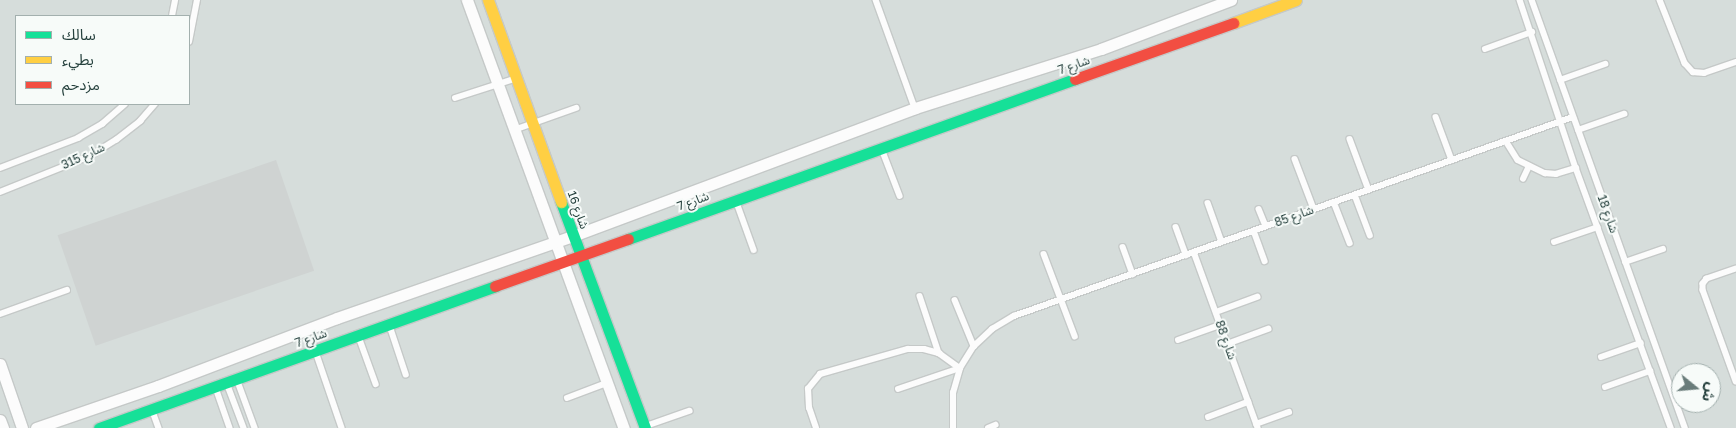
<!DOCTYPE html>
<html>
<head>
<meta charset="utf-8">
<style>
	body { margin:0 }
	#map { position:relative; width:1736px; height:428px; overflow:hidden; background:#e8eceb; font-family:"Golos Text","Noto Sans Arabic",sans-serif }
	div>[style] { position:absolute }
	.built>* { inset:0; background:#d6dddb }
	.building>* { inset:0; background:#cfd3d2; transform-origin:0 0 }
	.roads { filter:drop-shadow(1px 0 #c5c9c8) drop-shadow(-1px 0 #c5c9c8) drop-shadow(0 1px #c5c9c8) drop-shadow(0 -1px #c5c9c8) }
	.lane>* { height:5.5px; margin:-2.75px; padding:0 2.75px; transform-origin:2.75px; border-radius:2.75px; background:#fcfcfc }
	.street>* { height:11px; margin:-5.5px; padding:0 5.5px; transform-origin:5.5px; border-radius:5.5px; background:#fcfcfc }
	.fast>* { height:11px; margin:-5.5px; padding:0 5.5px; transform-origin:5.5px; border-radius:5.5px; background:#16e098 }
	.slow>* { height:11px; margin:-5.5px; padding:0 5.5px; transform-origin:5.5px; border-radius:5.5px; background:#ffcf43 }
	.jam>* { height:11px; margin:-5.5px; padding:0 5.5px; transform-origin:5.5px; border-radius:5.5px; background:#f24e42 }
	span { translate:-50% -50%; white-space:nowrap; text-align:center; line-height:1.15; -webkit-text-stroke:4px #f7fbf9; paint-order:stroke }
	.street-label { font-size:12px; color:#25403d }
	.legend { position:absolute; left:15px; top:15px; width:175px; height:90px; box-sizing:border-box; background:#f7fbf9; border:1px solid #a3b0ae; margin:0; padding:6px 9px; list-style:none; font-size:15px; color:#25403d }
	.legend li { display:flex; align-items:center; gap:10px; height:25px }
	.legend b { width:25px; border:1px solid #a3b0ae }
	.north { position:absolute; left:1671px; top:363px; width:50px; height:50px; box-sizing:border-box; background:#f7fbf9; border:1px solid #a3b0ae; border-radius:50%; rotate:107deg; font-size:14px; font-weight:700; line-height:20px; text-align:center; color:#25403d }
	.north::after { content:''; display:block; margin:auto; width:18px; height:22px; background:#697c7a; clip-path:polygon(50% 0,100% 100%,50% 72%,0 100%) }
</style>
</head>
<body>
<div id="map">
	<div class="built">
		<i style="clip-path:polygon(evenodd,0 0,1736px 0,1736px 428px,0 428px,0 0,16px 16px,189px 16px,189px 104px,16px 104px,16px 16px,0 0,1681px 373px,1711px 373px,1711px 403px,1681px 403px,1681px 373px)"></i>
	</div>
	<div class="building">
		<i style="left:276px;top:160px;width:117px;height:231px;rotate:71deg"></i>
	</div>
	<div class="roads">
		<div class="lane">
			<i style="left:876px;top:0;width:115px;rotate:70.1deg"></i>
			<i style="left:1520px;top:0;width:177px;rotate:71.6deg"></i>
			<i style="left:1576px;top:168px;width:277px;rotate:69.9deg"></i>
			<i style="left:1532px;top:0;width:455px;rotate:70.3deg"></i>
			<i style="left:1660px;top:0;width:68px;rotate:68.4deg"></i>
			<i style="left:1685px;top:63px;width:12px;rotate:48deg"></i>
			<i style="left:1693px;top:72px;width:11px;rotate:5deg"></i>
			<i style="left:1704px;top:73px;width:34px;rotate:-19deg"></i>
			<i style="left:172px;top:16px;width:16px;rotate:-79deg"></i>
			<i style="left:189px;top:42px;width:43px;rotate:-79.2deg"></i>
			<i style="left:1485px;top:49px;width:50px;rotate:-19.9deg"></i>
			<i style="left:1560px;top:80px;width:48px;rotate:-19.6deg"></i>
			<i style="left:455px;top:98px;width:62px;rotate:-17.9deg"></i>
			<i style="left:1436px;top:117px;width:46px;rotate:69.6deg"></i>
			<i style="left:514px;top:130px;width:66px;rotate:-19.5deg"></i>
			<i style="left:1578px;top:130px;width:49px;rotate:-19.2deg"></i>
			<i style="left:1350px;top:139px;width:54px;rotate:69.6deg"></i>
			<i style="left:1506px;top:141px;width:22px;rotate:58deg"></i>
			<i style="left:1518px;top:160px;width:30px;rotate:26deg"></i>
			<i style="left:1545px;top:173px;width:11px;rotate:5deg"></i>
			<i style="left:1556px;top:174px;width:21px;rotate:-17deg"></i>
			<i style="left:882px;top:149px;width:50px;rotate:69deg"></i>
			<i style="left:1295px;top:159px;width:53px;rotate:69.2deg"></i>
			<i style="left:0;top:168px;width:84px;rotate:-21deg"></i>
			<i style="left:78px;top:138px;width:28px;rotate:-30deg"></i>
			<i style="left:102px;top:124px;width:30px;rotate:-41deg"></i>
			<i style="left:1523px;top:179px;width:14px;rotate:-65deg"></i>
			<i style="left:0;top:192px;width:97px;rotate:-21.8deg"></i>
			<i style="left:90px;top:156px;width:31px;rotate:-32deg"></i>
			<i style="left:116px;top:140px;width:31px;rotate:-38deg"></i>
			<i style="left:140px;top:121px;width:23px;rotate:-49deg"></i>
			<i style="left:1355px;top:195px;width:43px;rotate:69.4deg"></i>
			<i style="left:736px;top:200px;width:53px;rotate:70.2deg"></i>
			<i style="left:1334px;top:202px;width:44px;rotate:68.7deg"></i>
			<i style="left:1208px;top:203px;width:41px;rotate:70.3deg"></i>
			<i style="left:1259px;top:209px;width:18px;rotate:68deg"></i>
			<i style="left:1176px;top:227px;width:30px;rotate:70deg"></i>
			<i style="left:1254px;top:231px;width:32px;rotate:70deg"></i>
			<i style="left:1554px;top:242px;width:46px;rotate:-18.8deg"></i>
			<i style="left:1123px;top:247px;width:29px;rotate:70deg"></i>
			<i style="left:1194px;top:252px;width:187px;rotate:70deg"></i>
			<i style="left:1044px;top:254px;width:88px;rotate:69.3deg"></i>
			<i style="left:1625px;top:262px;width:40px;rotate:-18.9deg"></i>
			<i style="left:1736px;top:269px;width:31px;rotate:161deg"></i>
			<i style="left:1707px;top:279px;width:6px;rotate:129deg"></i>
			<i style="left:1703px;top:284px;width:6px;rotate:90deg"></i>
			<i style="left:1703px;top:290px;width:97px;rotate:70.1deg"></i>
			<i style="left:920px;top:296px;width:60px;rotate:71.6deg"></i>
			<i style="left:955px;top:300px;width:50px;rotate:67.6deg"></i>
			<i style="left:1216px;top:312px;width:44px;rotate:-20.1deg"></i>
			<i style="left:0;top:314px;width:71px;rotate:-19.7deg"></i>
			<i style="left:390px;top:326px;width:51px;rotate:71.6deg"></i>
			<i style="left:359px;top:337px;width:50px;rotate:70.1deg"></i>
			<i style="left:1178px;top:340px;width:45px;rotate:-19.7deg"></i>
			<i style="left:1227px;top:344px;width:44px;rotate:-20.1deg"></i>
			<i style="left:316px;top:352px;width:80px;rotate:71.1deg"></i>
			<i style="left:1601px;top:357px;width:42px;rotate:-19.3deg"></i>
			<i style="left:237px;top:379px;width:52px;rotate:69.8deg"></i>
			<i style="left:227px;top:383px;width:48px;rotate:69.3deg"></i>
			<i style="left:1605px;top:387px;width:48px;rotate:-19.6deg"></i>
			<i style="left:216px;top:388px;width:42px;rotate:70.7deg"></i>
			<i style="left:898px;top:389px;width:65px;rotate:-18.7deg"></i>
			<i style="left:567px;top:398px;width:43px;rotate:-20.6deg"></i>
			<i style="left:152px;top:409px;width:20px;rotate:70deg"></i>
			<i style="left:1208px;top:417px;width:43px;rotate:-20.6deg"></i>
			<i style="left:1256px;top:424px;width:35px;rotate:-20deg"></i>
			<i style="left:646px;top:426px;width:46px;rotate:-19.2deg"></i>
			<i style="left:816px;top:428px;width:21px;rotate:-109deg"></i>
			<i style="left:809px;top:408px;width:19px;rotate:-93deg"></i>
			<i style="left:808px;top:389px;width:19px;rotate:-51deg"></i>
			<i style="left:820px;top:374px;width:91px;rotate:-15.9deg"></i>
			<i style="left:908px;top:349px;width:16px"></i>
			<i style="left:924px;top:349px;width:16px;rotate:15deg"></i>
			<i style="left:939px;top:353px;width:26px;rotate:36deg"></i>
			<i style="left:953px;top:428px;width:35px;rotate:-90deg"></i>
			<i style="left:953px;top:393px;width:26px;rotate:-74deg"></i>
			<i style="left:960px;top:368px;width:26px;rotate:-58deg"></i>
			<i style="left:974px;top:346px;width:25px;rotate:-43deg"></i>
			<i style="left:992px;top:329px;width:26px;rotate:-31deg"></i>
			<i style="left:1014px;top:316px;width:593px;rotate:-19.6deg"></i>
			<i style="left:988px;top:428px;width:8px;rotate:-23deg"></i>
		</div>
		<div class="street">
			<i style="left:467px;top:0;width:456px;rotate:69.9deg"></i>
			<i style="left:0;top:364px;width:68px;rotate:71deg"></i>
			<i style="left:0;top:420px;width:9px;rotate:69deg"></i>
			<i style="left:36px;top:428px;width:129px;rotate:-19deg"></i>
			<i style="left:158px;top:386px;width:191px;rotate:-20.8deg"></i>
			<i style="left:337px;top:318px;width:250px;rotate:-19.2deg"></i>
			<i style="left:573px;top:236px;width:365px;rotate:-20.5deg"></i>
			<i style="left:915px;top:108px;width:195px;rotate:-17.6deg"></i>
			<i style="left:1101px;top:49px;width:139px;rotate:-20.7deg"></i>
		</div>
		<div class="fast">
			<i style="left:561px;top:202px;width:241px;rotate:69.6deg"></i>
			<i style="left:628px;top:239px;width:475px;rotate:-19.7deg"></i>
			<i style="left:99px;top:428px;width:421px;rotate:-19.7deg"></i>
		</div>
		<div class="slow">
			<i style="left:488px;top:0;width:215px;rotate:70.1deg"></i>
			<i style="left:1233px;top:23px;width:67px;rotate:-20.1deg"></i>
		</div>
		<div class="jam">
			<i style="left:1075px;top:79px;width:168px;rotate:-19.5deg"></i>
			<i style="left:495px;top:286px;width:141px;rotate:-19.5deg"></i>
		</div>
	</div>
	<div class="street-label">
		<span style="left:1074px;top:65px;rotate:-20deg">شارع 7</span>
		<span style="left:83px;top:156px;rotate:-25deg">شارع 315</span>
		<span style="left:693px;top:201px;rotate:-20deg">شارع 7</span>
		<span style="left:578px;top:210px;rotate:70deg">شارع 16</span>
		<span style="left:1608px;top:214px;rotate:70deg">شارع 18</span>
		<span style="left:1294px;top:216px;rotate:-20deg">شارع 85</span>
		<span style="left:311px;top:338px;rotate:-20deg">شارع 7</span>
		<span style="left:1226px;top:340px;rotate:70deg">شارع 88</span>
	</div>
	<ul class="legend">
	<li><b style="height:6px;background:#16e098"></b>سالك</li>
	<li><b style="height:6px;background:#ffcf43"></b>بطيء</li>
	<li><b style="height:6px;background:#f24e42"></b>مزدحم</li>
	</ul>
	<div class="north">ش</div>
</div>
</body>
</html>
